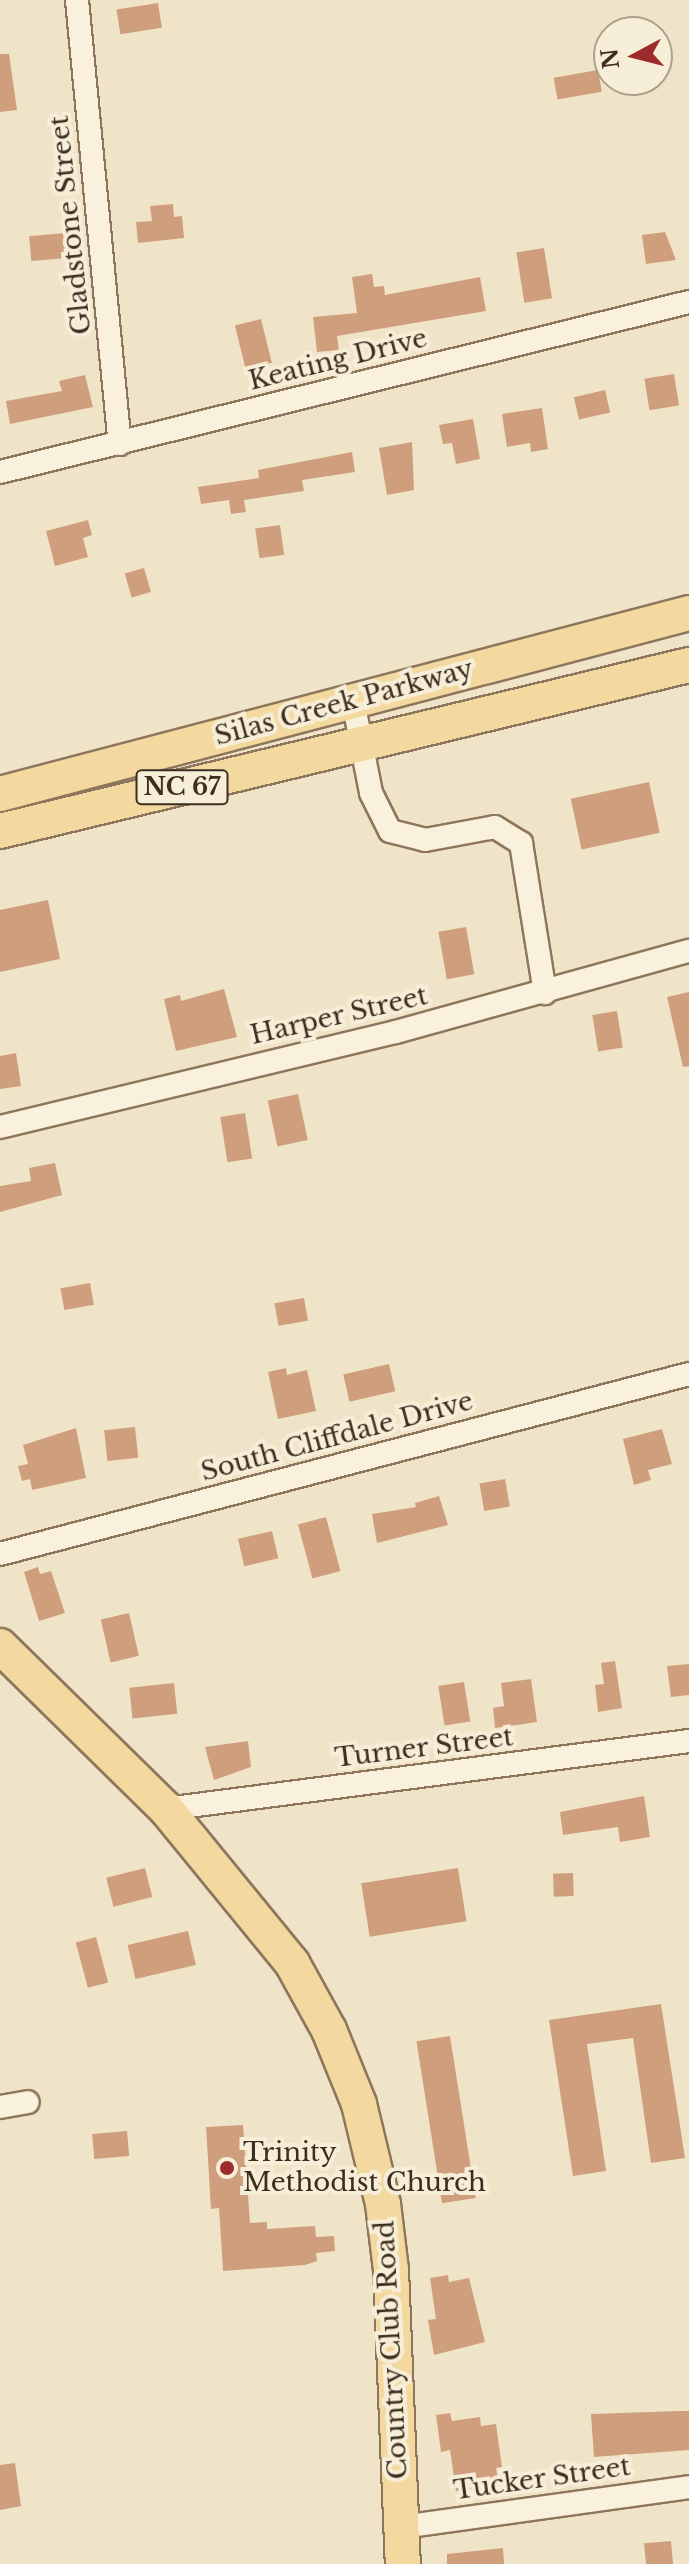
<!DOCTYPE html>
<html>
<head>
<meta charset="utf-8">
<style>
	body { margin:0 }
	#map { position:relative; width:689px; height:2564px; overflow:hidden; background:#f0e4c8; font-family:"Libre Baskerville",serif }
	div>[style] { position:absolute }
	.building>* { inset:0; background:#cf9f7d; transform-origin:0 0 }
	.roads { filter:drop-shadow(2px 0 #8d765c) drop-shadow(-2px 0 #8d765c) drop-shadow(0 2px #8d765c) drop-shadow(0 -2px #8d765c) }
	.street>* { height:22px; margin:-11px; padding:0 11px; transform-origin:11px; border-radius:11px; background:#faf1dc }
	.primary>* { height:34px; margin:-17px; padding:0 17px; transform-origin:17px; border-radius:17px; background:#f3d9a0 }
	.dots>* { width:22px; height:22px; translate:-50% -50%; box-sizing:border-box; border:4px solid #f7eed8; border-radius:50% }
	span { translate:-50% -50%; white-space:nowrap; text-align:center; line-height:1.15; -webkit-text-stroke:8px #f7eed8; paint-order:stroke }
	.shield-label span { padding:2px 6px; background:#f7eed8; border:2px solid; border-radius:6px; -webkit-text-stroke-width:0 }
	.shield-label { font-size:24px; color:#3d2e20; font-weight:700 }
	.street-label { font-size:26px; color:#3d2e20 }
	.poi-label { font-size:26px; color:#3d2e20 }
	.left { translate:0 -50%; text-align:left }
	.north { position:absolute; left:593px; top:16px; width:80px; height:80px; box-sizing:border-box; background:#f7eed8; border:2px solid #ada18e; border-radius:50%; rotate:263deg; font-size:22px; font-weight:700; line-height:32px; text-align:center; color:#3d2e20 }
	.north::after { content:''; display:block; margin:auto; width:28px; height:36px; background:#9e2a2b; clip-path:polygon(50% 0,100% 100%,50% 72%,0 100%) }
</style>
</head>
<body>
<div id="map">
	<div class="building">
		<i style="left:158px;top:3px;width:25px;height:42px;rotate:81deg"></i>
		<i style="clip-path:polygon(0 54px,9px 54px,17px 110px,0 112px)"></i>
		<i style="left:598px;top:70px;width:22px;height:45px;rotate:80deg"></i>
		<i style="clip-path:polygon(173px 204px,174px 217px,182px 216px,184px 238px,138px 243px,136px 222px,152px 221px,150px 206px)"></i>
		<i style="clip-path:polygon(665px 232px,676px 260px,646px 264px,642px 235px)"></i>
		<i style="left:65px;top:233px;width:25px;height:36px;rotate:85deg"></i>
		<i style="left:544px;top:248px;width:51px;height:28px;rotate:81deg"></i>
		<i style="clip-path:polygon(372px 274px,374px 287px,384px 286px,385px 295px,480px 277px,486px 311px,337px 336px,339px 350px,317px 352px,313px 317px,357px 313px,352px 277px)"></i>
		<i style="left:261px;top:319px;width:45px;height:27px;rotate:76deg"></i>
		<i style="left:674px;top:374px;width:32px;height:30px;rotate:81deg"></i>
		<i style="clip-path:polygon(85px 375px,93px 407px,10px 424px,6px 401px,62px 391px,59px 381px)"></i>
		<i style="left:605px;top:390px;width:23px;height:32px;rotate:77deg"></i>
		<i style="clip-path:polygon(542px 408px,548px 449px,531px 452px,530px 443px,507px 447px,502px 414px)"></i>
		<i style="clip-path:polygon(473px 419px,480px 459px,456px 464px,452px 443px,443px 444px,439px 425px)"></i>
		<i style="clip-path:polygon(412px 442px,414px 490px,387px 495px,379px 448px)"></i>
		<i style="clip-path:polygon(352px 452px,355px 472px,302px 480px,304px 491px,244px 500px,246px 512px,231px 514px,229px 500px,201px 504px,198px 487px,259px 478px,258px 470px)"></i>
		<i style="clip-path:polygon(88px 520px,92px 535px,83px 538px,88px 557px,55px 566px,46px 531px)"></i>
		<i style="left:280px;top:525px;width:30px;height:25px;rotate:82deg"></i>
		<i style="left:144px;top:568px;width:25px;height:20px;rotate:74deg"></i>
		<i style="left:649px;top:782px;width:52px;height:80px;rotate:78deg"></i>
		<i style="clip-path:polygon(48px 900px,60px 959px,0 972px,0 910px)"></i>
		<i style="left:466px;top:927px;width:48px;height:28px;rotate:80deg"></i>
		<i style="clip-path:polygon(224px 989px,237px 1037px,176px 1051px,164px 999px,180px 995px,181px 1001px)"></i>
		<i style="clip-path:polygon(689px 992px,689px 1066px,683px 1067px,667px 997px)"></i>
		<i style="left:617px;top:1011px;width:37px;height:25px;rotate:81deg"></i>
		<i style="clip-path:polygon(16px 1053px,21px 1086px,0 1089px,0 1056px)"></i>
		<i style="left:298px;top:1094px;width:47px;height:31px;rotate:78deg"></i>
		<i style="left:245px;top:1113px;width:46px;height:25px;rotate:81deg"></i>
		<i style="clip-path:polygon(55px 1163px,62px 1195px,0 1212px,0 1186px,31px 1181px,29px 1168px)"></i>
		<i style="left:90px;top:1283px;width:22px;height:30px;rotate:80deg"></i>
		<i style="left:304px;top:1298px;width:23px;height:30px;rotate:80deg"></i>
		<i style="left:389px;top:1364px;width:28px;height:47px;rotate:77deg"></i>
		<i style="clip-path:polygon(286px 1368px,287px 1375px,307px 1370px,316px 1411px,278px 1419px,268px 1372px)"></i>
		<i style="left:135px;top:1427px;width:31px;height:31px;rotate:84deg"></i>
		<i style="clip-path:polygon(76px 1428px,86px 1478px,32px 1490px,30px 1479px,22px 1481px,18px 1466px,28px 1464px,23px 1445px)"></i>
		<i style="clip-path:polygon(662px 1429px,672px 1464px,648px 1470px,651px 1480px,634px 1485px,623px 1439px)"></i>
		<i style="left:505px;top:1479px;width:28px;height:26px;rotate:80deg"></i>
		<i style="clip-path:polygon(439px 1496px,448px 1525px,377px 1543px,372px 1514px,416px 1507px,415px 1503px)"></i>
		<i style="left:326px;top:1517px;width:56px;height:29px;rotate:75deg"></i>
		<i style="left:272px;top:1531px;width:28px;height:35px;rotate:77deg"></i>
		<i style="clip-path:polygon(38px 1567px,40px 1574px,51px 1571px,65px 1613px,39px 1621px,24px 1572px)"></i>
		<i style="left:129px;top:1613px;width:44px;height:29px;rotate:77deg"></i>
		<i style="clip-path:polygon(615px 1661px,622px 1708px,598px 1712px,595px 1685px,604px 1684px,601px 1663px)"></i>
		<i style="clip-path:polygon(689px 1664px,689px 1695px,671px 1697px,667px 1666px)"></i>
		<i style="clip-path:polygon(531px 1679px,537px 1722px,495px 1728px,493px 1708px,504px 1706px,501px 1683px)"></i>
		<i style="left:464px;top:1682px;width:40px;height:26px;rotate:81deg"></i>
		<i style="left:174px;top:1683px;width:31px;height:45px;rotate:84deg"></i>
		<i style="clip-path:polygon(248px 1741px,251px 1767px,214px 1780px,205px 1747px)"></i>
		<i style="clip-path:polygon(644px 1796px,650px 1837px,620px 1842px,618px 1827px,563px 1835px,560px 1812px)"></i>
		<i style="left:145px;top:1868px;width:30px;height:40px;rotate:76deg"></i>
		<i style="left:458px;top:1868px;width:54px;height:98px;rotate:81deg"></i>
		<i style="left:573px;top:1873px;width:23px;height:20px;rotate:88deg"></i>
		<i style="left:188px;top:1931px;width:35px;height:62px;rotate:77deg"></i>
		<i style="left:96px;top:1937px;width:47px;height:21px;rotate:75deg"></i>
		<i style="clip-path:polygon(661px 2004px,685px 2158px,651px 2163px,633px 2038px,587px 2044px,606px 2171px,573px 2176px,549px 2020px)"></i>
		<i style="left:450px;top:2036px;width:164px;height:34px;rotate:81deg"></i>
		<i style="clip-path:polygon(243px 2125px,250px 2223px,267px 2222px,267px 2229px,315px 2226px,316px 2237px,334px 2236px,335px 2251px,316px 2253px,317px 2261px,305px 2265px,223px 2271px,219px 2208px,211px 2209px,206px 2127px)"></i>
		<i style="left:127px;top:2131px;width:25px;height:35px;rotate:85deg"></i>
		<i style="clip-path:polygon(448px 2275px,449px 2282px,469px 2278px,485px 2342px,434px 2355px,428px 2320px,436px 2319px,430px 2278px)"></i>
		<i style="clip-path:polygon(679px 2411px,689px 2411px,689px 2450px,594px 2457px,591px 2414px)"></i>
		<i style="clip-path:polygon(450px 2413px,452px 2421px,480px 2417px,481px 2426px,496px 2424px,502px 2467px,496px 2468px,499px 2484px,456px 2491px,450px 2450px,441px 2452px,436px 2415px)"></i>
		<i style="clip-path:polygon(15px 2463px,21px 2506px,0 2510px,0 2465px)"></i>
		<i style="left:671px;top:2541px;width:23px;height:27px;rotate:85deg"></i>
		<i style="clip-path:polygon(503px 2548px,504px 2564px,447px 2564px,447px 2554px)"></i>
	</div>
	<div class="roads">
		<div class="street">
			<i style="left:77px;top:0;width:446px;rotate:84.5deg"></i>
			<i style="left:0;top:472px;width:710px;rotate:-13.86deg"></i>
			<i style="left:353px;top:701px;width:94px;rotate:78.9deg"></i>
			<i style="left:371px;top:793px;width:42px;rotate:63.4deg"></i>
			<i style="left:390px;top:831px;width:36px;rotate:14deg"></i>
			<i style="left:425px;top:840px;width:71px;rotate:-10.5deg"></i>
			<i style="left:495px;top:827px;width:31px;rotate:32deg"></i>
			<i style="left:521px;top:843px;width:152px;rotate:80.9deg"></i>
			<i style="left:0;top:1127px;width:407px;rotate:-13.5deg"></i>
			<i style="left:396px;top:1032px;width:304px;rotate:-15.5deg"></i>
			<i style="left:0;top:1554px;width:712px;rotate:-14.64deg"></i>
			<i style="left:166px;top:1809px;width:527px;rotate:-7.41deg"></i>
			<i style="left:0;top:2107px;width:28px;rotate:-10deg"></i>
			<i style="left:402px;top:2527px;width:290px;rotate:-7.9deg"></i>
		</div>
		<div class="primary">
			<i style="left:0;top:794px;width:712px;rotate:-14.72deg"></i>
			<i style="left:0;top:831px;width:709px;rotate:-13.55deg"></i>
			<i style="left:0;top:1646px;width:233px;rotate:44.5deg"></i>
			<i style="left:166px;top:1809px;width:199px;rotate:50.7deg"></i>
			<i style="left:292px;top:1963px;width:77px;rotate:61.1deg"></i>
			<i style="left:329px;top:2030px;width:80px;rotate:67.9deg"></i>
			<i style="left:359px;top:2104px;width:103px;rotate:76.5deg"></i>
			<i style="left:383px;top:2204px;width:66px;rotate:83.1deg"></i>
			<i style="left:391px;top:2270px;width:294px;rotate:87.7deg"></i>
		</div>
	</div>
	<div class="dots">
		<i style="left:227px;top:2168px;background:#9e2a2b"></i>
	</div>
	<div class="shield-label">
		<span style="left:182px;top:787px">NC 67</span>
	</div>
	<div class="street-label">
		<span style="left:71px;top:225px;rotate:-96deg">Gladstone Street</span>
		<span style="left:338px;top:360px;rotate:-14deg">Keating Drive</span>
		<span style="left:344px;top:703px;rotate:-15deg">Silas Creek Parkway</span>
		<span style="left:339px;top:1016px;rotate:-13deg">Harper Street</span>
		<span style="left:337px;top:1437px;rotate:-15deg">South Cliffdale Drive</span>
		<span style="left:424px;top:1748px;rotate:-7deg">Turner Street</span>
		<span style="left:392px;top:2350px;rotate:-93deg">Country Club Road</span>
		<span style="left:542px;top:2479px;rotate:-8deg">Tucker Street</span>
	</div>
	<div class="poi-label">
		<span class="left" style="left:243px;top:2168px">Trinity<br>Methodist Church</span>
	</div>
	<div class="north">N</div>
</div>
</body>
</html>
